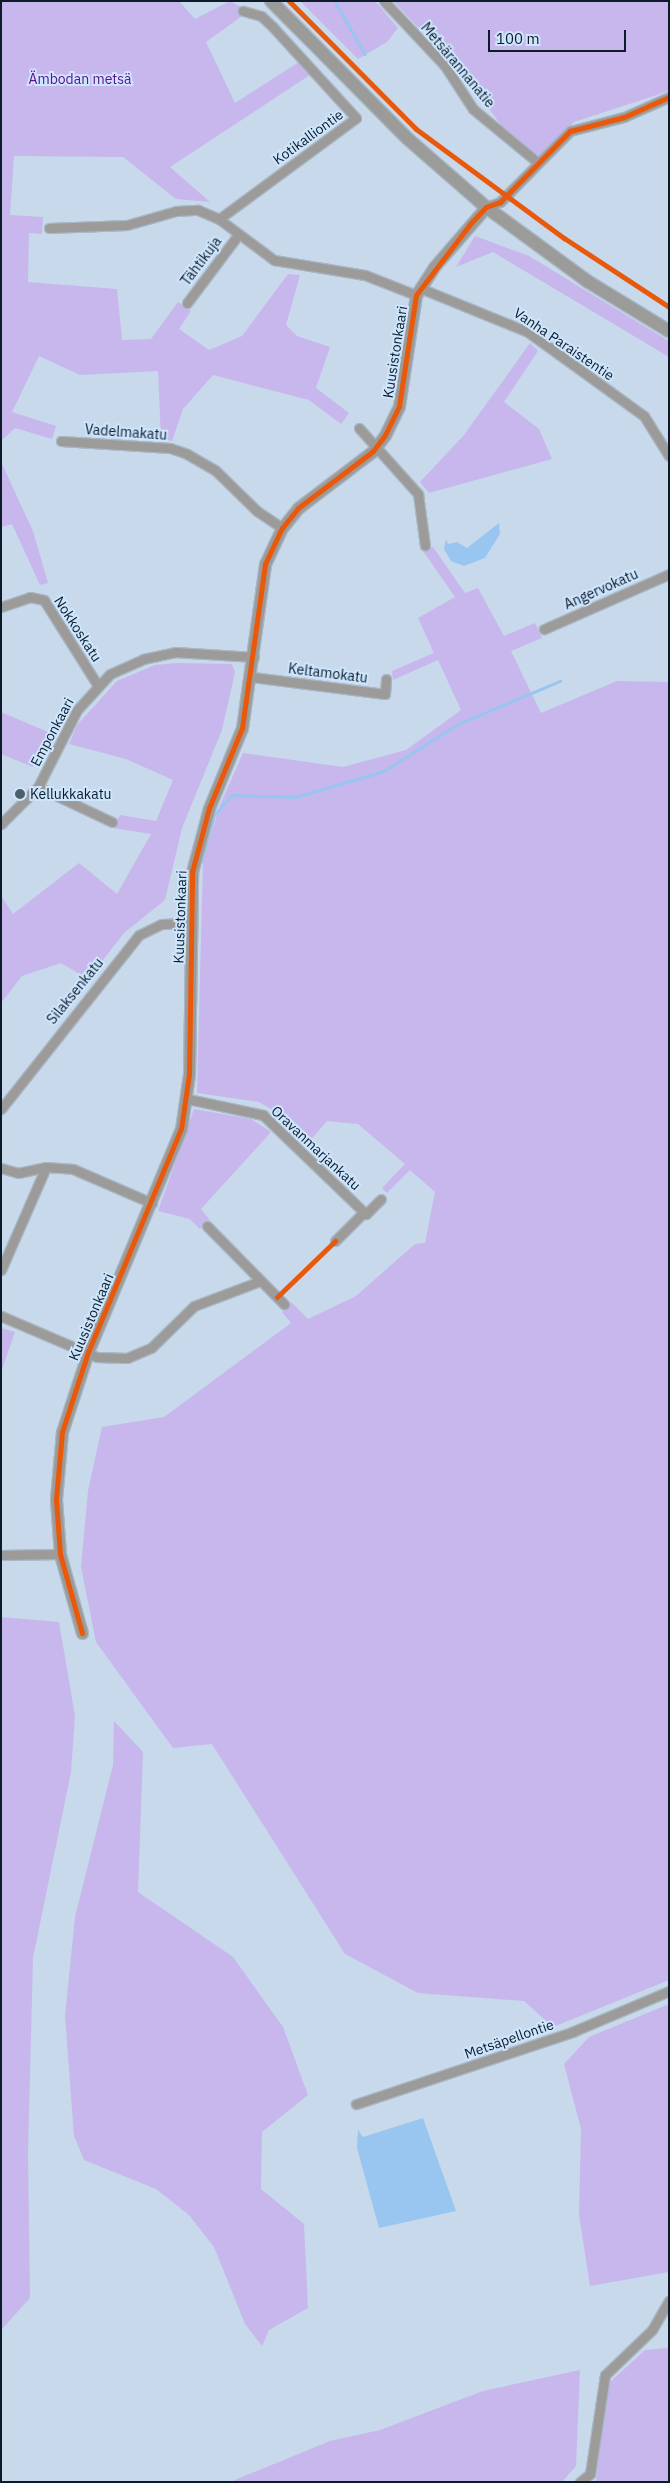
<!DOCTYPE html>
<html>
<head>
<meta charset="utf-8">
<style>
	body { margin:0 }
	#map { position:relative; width:670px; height:2483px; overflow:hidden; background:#c7d9ea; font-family:"IBM Plex Sans",sans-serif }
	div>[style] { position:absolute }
	.green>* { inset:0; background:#c8b7ed }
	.water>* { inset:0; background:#99c6f1 }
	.stream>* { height:2.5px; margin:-1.25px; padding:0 1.25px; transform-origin:1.25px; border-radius:1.25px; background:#99c6f1 }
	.roads { filter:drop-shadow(1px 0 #a8b7c5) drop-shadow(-1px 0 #a8b7c5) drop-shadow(0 1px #a8b7c5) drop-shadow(0 -1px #a8b7c5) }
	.minor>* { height:9px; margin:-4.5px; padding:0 4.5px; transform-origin:4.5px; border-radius:4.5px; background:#9d9b99 }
	.tertiary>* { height:11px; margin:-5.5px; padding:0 5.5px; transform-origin:5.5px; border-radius:5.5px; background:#9d9b99 }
	.secondary>* { height:12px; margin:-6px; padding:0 6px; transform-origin:6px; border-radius:6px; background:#9b9b9a }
	.cycleway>* { height:5px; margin:-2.5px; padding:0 2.5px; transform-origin:2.5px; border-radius:2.5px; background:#e8590c }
	.dots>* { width:14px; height:14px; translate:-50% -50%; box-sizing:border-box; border:2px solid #cde5fd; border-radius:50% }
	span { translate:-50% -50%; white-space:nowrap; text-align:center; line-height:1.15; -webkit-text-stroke:4px #cde5fd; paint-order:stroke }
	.street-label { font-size:14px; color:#0c1b29 }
	.park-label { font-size:14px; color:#650f95 }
	.poi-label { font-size:14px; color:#0c1b29 }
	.left { translate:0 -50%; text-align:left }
	.frame { position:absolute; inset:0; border:2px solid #0c1b29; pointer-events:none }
	.scale { position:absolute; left:488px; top:30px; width:138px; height:22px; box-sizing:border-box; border:2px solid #0c1b29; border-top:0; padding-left:6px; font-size:15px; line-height:18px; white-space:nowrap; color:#0c1b29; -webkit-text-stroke:4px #cde5fd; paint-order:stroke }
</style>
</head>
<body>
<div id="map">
	<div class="green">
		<i style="clip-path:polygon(1px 1px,179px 1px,195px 19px,230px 1px,249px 11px,206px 42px,235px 103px,299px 62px,310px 75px,170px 167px,210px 202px,176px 199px,123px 157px,14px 156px,10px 215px,43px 217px,42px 234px,29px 233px,28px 282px,117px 289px,122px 340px,151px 339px,178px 302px,191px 311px,179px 329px,209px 350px,242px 336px,288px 274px,300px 275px,286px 325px,297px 336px,330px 347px,316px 388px,349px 413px,341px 424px,309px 400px,213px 375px,183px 409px,172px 441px,161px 438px,158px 371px,80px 375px,39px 356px,12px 412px,56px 426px,52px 439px,15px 428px,1px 441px)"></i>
		<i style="clip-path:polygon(300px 1px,375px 1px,398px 28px,387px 42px,358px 59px)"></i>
		<i style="clip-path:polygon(393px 1px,669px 1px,669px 91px,574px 122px,539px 156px,503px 128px,469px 81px)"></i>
		<i style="clip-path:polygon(475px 236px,529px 256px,669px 341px,669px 357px,493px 252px,456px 267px)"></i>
		<i style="clip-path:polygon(530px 343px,538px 351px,504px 402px,539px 429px,552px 459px,429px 493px,420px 482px,464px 435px)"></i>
		<i style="clip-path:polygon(1px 462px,33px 531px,48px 583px,40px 585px,12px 524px,1px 527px)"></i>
		<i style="clip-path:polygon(433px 547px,465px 593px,478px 588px,504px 636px,535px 623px,542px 638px,511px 651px,541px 713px,617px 681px,669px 682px,669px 1980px,553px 2027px,524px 2001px,418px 1993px,345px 1954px,212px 1744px,173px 1748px,96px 1642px,81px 1567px,88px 1491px,102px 1427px,164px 1417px,291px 1323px,282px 1312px,291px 1302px,308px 1319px,356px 1296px,415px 1244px,425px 1243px,435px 1192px,410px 1170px,387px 1193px,382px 1188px,405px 1164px,358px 1124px,327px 1121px,308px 1143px,284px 1117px,259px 1102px,197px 1093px,203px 860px,220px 805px,243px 753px,343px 767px,406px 750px,461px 710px,438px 660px,393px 680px,392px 671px,434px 653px,418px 618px,455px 597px,423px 551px)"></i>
		<i style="clip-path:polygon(176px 663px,232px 664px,235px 672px,222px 730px,182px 828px,165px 900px,124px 933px,88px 979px,61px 963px,22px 976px,1px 1003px,1px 896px,13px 914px,79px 863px,117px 894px,151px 834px,113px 828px,120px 815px,156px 821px,173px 780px,126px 759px,69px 744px,77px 725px,117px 681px,155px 665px)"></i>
		<i style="clip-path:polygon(1px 712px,48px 732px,33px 767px,1px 754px)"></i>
		<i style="clip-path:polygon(194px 1109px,251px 1119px,271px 1132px,201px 1209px,210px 1220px,200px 1229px,190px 1219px,158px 1211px)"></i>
		<i style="clip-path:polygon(1px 1328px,15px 1332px,1px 1372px)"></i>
		<i style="clip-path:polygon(1px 1617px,59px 1622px,75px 1716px,71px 1772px,33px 1958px,28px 2153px,30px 2298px,1px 2330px)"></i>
		<i style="clip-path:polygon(114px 1721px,143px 1752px,138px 1892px,233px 1957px,283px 2027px,308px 2095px,262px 2132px,261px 2189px,304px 2224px,308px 2308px,269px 2330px,262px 2346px,245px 2324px,214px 2247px,189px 2215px,156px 2189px,84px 2160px,74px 2136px,65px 2016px,75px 1917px,113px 1765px)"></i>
		<i style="clip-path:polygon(669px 2004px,669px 2272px,590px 2286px,579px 2215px,581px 2129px,564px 2064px,589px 2037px)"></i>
		<i style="clip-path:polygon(669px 2348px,669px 2482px,596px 2482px,603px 2400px,610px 2382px,645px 2350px)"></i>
		<i style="clip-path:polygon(580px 2370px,576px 2466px,562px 2482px,230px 2482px,330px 2441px,380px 2430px,483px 2391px)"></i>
	</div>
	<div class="water">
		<i style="clip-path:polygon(499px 523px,500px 534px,485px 558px,464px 566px,451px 561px,444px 549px,446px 539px,448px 544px,457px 542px,467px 548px)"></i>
		<i style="clip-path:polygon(423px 2118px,456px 2211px,379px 2228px,357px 2148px,358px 2130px,363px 2137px)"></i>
	</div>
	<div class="stream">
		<i style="left:335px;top:1px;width:61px;rotate:60.5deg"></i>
		<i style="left:201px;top:862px;width:49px;rotate:-74.5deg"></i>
		<i style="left:214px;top:815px;width:27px;rotate:-48deg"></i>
		<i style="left:232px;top:795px;width:64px;rotate:1.8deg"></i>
		<i style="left:296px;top:797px;width:92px;rotate:-16.5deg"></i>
		<i style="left:384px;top:771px;width:88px;rotate:-32.4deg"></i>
		<i style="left:458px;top:724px;width:111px;rotate:-22.9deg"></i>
	</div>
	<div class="roads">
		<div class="minor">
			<i style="left:384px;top:1px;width:89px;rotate:46.8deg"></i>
			<i style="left:445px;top:66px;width:51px;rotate:56.9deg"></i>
			<i style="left:473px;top:109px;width:83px;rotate:39.6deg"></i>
			<i style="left:486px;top:207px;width:15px;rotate:-20deg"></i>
			<i style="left:500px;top:202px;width:100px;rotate:-45.4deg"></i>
			<i style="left:570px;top:131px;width:56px;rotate:-14.5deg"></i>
			<i style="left:624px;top:117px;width:49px;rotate:-24deg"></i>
			<i style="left:219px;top:219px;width:170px;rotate:-36.4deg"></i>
			<i style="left:356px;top:118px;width:123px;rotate:-132.4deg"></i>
			<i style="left:273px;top:27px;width:16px;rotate:-137deg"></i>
			<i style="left:261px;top:16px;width:19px;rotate:-164deg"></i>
			<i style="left:49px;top:228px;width:78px;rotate:-2.2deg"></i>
			<i style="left:127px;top:225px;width:51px;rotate:-15.9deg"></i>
			<i style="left:176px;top:211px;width:22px;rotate:-3deg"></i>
			<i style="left:198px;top:210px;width:23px;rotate:23deg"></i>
			<i style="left:219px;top:219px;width:69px;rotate:36.7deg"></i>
			<i style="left:274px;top:260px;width:92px;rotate:9.4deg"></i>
			<i style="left:365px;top:275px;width:55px;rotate:21.4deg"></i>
			<i style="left:420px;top:288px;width:117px;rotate:22.2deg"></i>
			<i style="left:528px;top:332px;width:143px;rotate:35.9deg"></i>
			<i style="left:644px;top:416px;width:47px;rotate:58deg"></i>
			<i style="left:187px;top:303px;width:85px;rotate:-53.1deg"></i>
			<i style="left:359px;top:428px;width:89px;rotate:48.2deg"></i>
			<i style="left:418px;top:494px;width:52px;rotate:82.3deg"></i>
			<i style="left:61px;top:441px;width:109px;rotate:3.7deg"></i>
			<i style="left:170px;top:448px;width:18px;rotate:19deg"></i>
			<i style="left:187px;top:454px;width:32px;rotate:30deg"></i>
			<i style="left:215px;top:470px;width:59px;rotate:44.3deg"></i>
			<i style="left:257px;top:511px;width:30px;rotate:34deg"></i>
			<i style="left:1px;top:607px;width:31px;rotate:-19deg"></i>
			<i style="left:30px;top:597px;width:14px;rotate:12deg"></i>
			<i style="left:44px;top:600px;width:99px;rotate:57.8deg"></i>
			<i style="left:544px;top:629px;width:137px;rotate:-23.7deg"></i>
			<i style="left:252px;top:677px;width:134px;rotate:7.3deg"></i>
			<i style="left:385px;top:694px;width:15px;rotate:-86deg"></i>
			<i style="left:38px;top:787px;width:82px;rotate:25.3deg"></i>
			<i style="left:1px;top:824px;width:52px;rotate:-45deg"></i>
			<i style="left:38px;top:787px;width:86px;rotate:-63.1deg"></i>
			<i style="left:77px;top:710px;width:49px;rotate:-47.5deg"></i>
			<i style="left:110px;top:674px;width:36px;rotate:-24deg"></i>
			<i style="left:143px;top:659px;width:33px;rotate:-12deg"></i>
			<i style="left:175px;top:652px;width:79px;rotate:3.6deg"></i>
			<i style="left:188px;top:1099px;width:77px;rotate:12deg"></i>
			<i style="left:263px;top:1115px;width:143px;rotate:43.9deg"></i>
			<i style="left:366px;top:1214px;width:21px;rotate:-45deg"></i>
			<i style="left:1px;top:1109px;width:222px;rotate:-51.6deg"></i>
			<i style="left:139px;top:935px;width:25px;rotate:-26deg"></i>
			<i style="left:162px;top:924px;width:28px;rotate:-2deg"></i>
			<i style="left:1px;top:1168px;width:18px;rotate:16deg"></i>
			<i style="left:18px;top:1173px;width:29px;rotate:-12deg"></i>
			<i style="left:46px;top:1167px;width:27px;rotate:4deg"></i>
			<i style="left:73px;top:1169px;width:86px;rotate:23.3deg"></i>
			<i style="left:207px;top:1226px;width:110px;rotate:45.4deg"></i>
			<i style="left:335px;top:1241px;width:41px;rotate:-45deg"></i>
			<i style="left:1px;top:1270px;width:112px;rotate:-66.4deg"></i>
			<i style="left:1px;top:1316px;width:104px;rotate:23.1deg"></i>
			<i style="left:97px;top:1357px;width:30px;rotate:2deg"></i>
			<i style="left:127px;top:1358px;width:26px;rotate:-23deg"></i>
			<i style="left:151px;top:1348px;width:60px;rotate:-44.3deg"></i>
			<i style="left:194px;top:1306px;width:71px;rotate:-20.7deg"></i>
			<i style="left:1px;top:1555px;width:59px;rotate:-1deg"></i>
			<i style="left:356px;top:2104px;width:228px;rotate:-18.4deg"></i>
			<i style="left:572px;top:2032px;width:105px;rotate:-22.9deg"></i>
			<i style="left:580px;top:2482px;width:13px;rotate:-39deg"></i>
			<i style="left:590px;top:2474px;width:100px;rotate:-81.4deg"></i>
			<i style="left:605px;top:2375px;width:65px;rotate:-43.8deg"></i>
			<i style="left:652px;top:2330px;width:34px;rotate:-60deg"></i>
		</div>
		<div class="tertiary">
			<i style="left:82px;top:1633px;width:82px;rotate:-105.6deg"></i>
			<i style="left:60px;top:1554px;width:55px;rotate:-94.2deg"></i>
			<i style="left:56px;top:1499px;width:67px;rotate:-84.9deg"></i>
			<i style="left:62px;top:1432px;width:84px;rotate:-72deg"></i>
			<i style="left:88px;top:1352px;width:242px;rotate:-67.4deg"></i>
			<i style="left:181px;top:1129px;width:56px;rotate:-81.7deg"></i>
			<i style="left:189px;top:1074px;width:202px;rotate:-89.1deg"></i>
			<i style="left:192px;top:872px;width:66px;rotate:-75.1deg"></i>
			<i style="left:209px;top:808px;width:87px;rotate:-67.6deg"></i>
			<i style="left:242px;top:728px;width:166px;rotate:-82deg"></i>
			<i style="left:265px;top:564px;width:40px;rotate:-65deg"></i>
			<i style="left:282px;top:528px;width:26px;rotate:-51deg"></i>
			<i style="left:298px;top:508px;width:94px;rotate:-37.2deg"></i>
			<i style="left:373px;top:451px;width:20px;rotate:-53deg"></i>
			<i style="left:385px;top:435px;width:32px;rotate:-64deg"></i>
			<i style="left:399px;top:406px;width:112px;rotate:-81.3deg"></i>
			<i style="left:416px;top:295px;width:33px;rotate:-57deg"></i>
			<i style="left:434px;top:267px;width:79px;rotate:-49.1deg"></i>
		</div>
		<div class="secondary">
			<i style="left:271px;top:1px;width:194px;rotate:45.2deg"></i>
			<i style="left:408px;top:139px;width:103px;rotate:41.1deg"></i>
			<i style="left:486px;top:207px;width:125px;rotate:36.2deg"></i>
			<i style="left:587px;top:281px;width:96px;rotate:31.4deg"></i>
		</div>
	</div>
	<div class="cycleway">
		<i style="left:289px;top:1px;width:180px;rotate:45.2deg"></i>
		<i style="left:416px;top:129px;width:184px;rotate:36.4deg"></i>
		<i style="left:564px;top:238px;width:126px;rotate:33.3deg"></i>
		<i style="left:277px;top:1297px;width:81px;rotate:-44deg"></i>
		<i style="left:82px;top:1633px;width:82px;rotate:-105.6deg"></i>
		<i style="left:60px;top:1554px;width:55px;rotate:-94.2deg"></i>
		<i style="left:56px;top:1499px;width:67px;rotate:-84.9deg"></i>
		<i style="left:62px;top:1432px;width:84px;rotate:-72deg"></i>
		<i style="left:88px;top:1352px;width:242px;rotate:-67.4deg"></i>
		<i style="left:181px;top:1129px;width:56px;rotate:-81.7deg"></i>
		<i style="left:189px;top:1074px;width:202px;rotate:-89.1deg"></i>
		<i style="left:192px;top:872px;width:66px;rotate:-75.1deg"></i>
		<i style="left:209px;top:808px;width:87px;rotate:-67.6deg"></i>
		<i style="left:242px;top:728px;width:166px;rotate:-82deg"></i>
		<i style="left:265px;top:564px;width:40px;rotate:-65deg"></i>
		<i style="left:282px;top:528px;width:26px;rotate:-51deg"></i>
		<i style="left:298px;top:508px;width:94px;rotate:-37.2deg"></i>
		<i style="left:373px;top:451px;width:20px;rotate:-53deg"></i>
		<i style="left:385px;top:435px;width:32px;rotate:-64deg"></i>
		<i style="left:399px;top:406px;width:112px;rotate:-81.3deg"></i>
		<i style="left:416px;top:295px;width:89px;rotate:-52.7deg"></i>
		<i style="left:470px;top:224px;width:23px;rotate:-47deg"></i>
		<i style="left:486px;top:207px;width:15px;rotate:-20deg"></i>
		<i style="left:500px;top:202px;width:100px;rotate:-45.4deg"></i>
		<i style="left:570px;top:131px;width:56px;rotate:-14.5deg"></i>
		<i style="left:624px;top:117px;width:49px;rotate:-24deg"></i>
	</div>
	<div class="dots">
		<i style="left:20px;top:794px;background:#4d5e6d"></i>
	</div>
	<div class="street-label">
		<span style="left:458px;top:65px;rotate:50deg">Metsärannanatie</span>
		<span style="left:308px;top:137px;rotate:-36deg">Kotikalliontie</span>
		<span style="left:201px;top:261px;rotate:-53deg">Tähtikuja</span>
		<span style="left:564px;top:344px;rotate:34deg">Vanha Paraistentie</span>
		<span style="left:395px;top:352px;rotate:-81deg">Kuusistonkaari</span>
		<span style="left:126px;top:432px;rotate:4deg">Vadelmakatu</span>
		<span style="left:601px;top:589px;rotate:-24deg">Angervokatu</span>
		<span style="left:78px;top:629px;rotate:57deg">Nokkoskatu</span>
		<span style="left:328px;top:673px;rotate:7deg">Keltamokatu</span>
		<span style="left:52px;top:732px;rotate:-62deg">Emponkaari</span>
		<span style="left:180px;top:917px;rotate:-88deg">Kuusistonkaari</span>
		<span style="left:75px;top:991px;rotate:-51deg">Silaksenkatu</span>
		<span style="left:316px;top:1148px;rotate:43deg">Oravanmarjankatu</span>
		<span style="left:91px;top:1317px;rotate:-67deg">Kuusistonkaari</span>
		<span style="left:509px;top:2039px;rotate:-19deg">Metsäpellontie</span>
	</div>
	<div class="park-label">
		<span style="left:80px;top:79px">Ämbodan metsä</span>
	</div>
	<div class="poi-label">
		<span class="left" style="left:30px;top:794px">Kellukkakatu</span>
	</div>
	<div class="frame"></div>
	<div class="scale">100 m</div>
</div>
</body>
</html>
